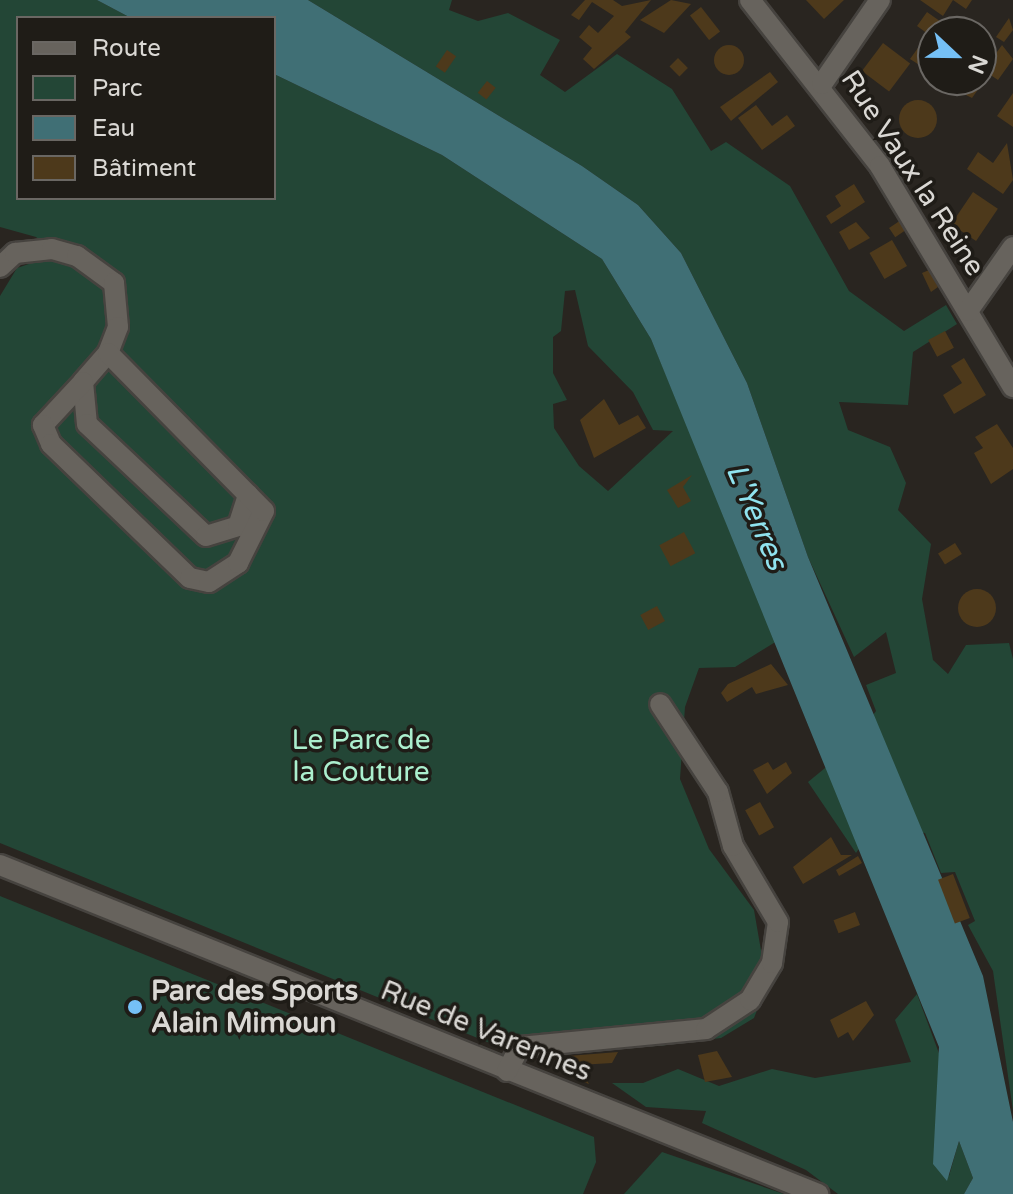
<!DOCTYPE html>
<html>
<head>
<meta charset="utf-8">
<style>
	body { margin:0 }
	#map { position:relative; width:1013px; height:1194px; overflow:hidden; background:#292520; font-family:"Varela Round",sans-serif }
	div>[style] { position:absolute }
	.green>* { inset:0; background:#234636 }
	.water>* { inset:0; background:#406f75 }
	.building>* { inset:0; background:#4d391b; transform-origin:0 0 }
	.round { border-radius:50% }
	.roads { filter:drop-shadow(2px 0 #46433f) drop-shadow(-2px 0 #46433f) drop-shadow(0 2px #46433f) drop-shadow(0 -2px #46433f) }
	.minor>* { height:20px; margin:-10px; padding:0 10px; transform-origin:10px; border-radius:10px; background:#67635d }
	.dots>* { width:22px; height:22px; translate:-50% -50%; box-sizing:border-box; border:4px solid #1f1c17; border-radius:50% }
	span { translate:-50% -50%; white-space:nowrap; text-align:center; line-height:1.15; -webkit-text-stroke:7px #1f1c17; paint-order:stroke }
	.street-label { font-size:28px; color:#dad8d4 }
	.park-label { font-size:28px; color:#abefce }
	.poi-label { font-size:28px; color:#dad8d4; font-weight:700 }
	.left { translate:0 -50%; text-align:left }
	.water-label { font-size:30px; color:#90e3ef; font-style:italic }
	.legend { position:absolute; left:16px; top:16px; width:260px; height:184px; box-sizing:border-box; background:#1f1c17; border:2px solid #6a6763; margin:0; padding:10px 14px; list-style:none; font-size:24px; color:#dad8d4 }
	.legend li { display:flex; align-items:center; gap:16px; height:40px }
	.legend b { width:40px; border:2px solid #6a6763 }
	.north { position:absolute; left:917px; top:16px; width:80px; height:80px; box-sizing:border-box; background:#1f1c17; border:2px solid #6a6763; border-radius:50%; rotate:112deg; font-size:22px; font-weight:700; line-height:32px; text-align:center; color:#dad8d4 }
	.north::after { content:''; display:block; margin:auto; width:28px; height:36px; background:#75c0f6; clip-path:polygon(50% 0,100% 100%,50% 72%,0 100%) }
</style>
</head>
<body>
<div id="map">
	<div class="green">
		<i style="clip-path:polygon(evenodd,0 0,97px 0,131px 18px,18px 18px,18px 198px,274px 198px,274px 74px,442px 155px,602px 259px,651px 339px,777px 641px,735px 667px,699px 668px,685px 707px,680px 779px,709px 849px,754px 910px,767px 985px,754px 1018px,721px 1038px,659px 1046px,502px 1048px,0 843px,0 296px,17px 268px,58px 254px,36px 237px,0 227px,0 0,575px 290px,588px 346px,633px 392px,653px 430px,673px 431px,608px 491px,579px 466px,554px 428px,553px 404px,567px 400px,553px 373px,553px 337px,561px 331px,565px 291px,575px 290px)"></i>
		<i style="clip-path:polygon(308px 0,452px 0,449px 10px,478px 21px,508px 13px,560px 40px,540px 75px,565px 92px,617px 54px,672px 89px,711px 151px,726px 142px,790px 186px,849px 291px,904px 331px,946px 305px,957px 324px,913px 352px,908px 405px,839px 402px,848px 430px,890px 447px,906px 483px,898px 510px,931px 544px,922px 599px,933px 660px,948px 674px,966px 645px,1009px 643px,1013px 659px,1013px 1111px,993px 971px,968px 925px,975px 921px,955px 872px,941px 873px,925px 833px,873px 828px,856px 853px,808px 782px,847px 750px,876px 711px,866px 685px,896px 673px,886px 632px,854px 657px,808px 557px,747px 383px,681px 253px,638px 205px,582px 166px)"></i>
		<i style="clip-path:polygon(0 896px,594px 1137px,596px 1162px,583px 1194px,0 1194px)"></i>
		<i style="clip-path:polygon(917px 994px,940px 1056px,935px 1147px,949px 1176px,959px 1141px,973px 1178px,964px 1194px,838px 1194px,806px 1170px,702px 1123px,706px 1111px,646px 1107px,612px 1083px,643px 1083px,678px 1069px,719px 1086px,772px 1069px,815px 1078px,911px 1062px,895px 1020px)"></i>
		<i style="clip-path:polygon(662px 1152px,784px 1194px,624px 1194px)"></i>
	</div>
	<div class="water">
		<i style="clip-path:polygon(97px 0,308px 0,582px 166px,638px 205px,681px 253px,747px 383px,808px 557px,983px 976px,1013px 1122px,1013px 1194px,964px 1194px,973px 1178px,959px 1141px,947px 1181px,933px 1164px,939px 1047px,651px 339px,602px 259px,442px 155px,274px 74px,274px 18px,131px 18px)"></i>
	</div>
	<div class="building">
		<i style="clip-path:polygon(613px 0,622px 6px,651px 0,625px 32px,631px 37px,594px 69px,583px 59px,592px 48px,579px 37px,589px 25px,598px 33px,614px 16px,592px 2px,579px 20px,571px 15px,585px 0)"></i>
		<i style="clip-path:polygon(671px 0,691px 4px,664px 33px,640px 20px)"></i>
		<i style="clip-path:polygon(806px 0,844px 0,824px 19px)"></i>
		<i style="clip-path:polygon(920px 0,972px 0,966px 9px,953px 0,943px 16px)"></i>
		<i style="left:701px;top:7px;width:31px;height:14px;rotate:52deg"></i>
		<i style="clip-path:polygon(927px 12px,951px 29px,933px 32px,933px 56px,924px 68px,910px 59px,928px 34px,917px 26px)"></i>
		<i style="clip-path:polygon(1009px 18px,1013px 30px,1004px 42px,996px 37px)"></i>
		<i style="left:883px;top:43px;width:34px;height:35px;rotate:37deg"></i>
		<i class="round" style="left:714px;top:45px;width:30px;height:30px"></i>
		<i style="clip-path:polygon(1002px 45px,1013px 59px,998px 80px,989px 74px,972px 98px,966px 95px)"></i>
		<i style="left:447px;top:50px;width:11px;height:20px;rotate:34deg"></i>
		<i style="left:678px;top:58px;width:14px;height:12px;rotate:45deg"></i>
		<i style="clip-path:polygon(770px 72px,778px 82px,731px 121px,720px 107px)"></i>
		<i style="left:487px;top:81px;width:11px;height:15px;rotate:38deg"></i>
		<i style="clip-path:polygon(1013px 93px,1013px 127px,997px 116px)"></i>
		<i class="round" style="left:899px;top:100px;width:38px;height:38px"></i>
		<i style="clip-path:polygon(756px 105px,772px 126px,787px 115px,795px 126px,762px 150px,738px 118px)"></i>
		<i style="clip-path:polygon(1007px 143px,1013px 180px,1003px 194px,967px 169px,978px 152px,993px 163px)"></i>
		<i style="clip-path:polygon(854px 184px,865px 202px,831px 224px,826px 216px,841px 206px,835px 196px)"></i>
		<i style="left:973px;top:192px;width:30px;height:39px;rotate:34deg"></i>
		<i style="left:904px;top:218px;width:11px;height:18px;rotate:56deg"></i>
		<i style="clip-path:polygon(856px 222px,870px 238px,849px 250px,839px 232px)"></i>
		<i style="left:892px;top:240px;width:30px;height:26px;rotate:60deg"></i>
		<i style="clip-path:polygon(929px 270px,938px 287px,931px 292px,922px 273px)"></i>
		<i style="left:945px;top:331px;width:19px;height:19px;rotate:62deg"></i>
		<i style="clip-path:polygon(964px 358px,986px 395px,954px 414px,943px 395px,962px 383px,951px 366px)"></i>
		<i style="clip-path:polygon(604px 399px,619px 425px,638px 415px,646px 428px,594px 458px,580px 420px)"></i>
		<i style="clip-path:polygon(997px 424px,1013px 448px,1013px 469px,991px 484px,974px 453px,983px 448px,975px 437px)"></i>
		<i style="clip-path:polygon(692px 475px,683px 487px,691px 501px,678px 508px,667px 490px)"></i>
		<i style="left:684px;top:532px;width:24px;height:28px;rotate:62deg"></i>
		<i style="left:955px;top:543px;width:13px;height:20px;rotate:58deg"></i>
		<i class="round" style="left:958px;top:589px;width:38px;height:38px"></i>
		<i style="left:657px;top:606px;width:17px;height:19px;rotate:62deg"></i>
		<i style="clip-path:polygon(771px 664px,788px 685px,756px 694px,752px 687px,727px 702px,721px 693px,728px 684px)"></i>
		<i style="clip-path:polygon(768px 762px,773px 770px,786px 762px,792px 773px,767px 794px,753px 770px)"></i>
		<i style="left:760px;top:802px;width:29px;height:17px;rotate:61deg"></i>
		<i style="clip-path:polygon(831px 837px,841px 855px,852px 855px,803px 884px,793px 867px)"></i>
		<i style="clip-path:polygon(858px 856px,862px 863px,839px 876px,836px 870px)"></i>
		<i style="left:953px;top:874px;width:47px;height:16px;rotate:69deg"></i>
		<i style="left:855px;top:912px;width:14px;height:23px;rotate:69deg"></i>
		<i style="clip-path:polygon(866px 1001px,874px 1015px,853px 1041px,848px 1032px,838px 1038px,830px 1020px)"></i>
		<i style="clip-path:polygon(717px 1051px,732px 1077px,705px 1082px,698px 1055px)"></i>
		<i style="clip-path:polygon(618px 1052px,612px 1063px,579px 1065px,589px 1084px,569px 1076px,568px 1056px)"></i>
	</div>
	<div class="roads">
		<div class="minor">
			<i style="left:750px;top:0;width:211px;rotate:51.9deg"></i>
			<i style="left:880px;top:166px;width:258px;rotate:59deg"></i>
			<i style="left:822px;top:84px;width:102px;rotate:-55.4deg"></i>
			<i style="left:0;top:267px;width:21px;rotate:-43deg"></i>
			<i style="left:15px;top:253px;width:37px;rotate:-6deg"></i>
			<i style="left:52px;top:249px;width:26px;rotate:16deg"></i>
			<i style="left:77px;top:256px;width:46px;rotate:36.1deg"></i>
			<i style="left:114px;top:283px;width:44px;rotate:84.8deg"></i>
			<i style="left:118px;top:327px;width:28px;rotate:111deg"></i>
			<i style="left:108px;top:353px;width:38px;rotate:131deg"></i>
			<i style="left:83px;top:382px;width:42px;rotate:84.6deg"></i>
			<i style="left:87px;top:424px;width:163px;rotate:43.3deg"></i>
			<i style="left:206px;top:536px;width:34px;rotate:-17deg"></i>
			<i style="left:238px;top:526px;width:33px;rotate:-72deg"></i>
			<i style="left:968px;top:311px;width:78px;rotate:-54.9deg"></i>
			<i style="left:83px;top:382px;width:59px;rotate:132.9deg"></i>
			<i style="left:43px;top:425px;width:21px;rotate:67deg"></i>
			<i style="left:51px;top:444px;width:193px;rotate:44deg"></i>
			<i style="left:190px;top:578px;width:19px;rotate:12deg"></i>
			<i style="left:209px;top:582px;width:35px;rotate:-33deg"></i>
			<i style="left:238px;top:563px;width:58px;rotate:-63.4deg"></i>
			<i style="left:264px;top:511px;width:222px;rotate:-134.6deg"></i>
			<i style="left:0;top:865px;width:882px;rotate:21.91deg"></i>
			<i style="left:507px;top:1071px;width:27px;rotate:-62deg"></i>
			<i style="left:520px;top:1047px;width:187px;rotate:-5.5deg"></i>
			<i style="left:706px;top:1029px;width:53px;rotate:-33.4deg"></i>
			<i style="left:750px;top:1000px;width:43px;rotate:-59.3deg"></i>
			<i style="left:772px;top:963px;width:41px;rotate:-81.7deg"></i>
			<i style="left:778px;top:922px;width:88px;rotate:-120.6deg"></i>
			<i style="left:733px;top:846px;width:56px;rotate:-105.5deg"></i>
			<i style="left:718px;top:792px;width:105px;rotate:-123.4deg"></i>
		</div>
	</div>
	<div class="dots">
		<i style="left:135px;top:1007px;background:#75c0f6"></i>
	</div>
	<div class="street-label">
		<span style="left:913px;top:173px;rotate:57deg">Rue Vaux la Reine</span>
		<span style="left:486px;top:1031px;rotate:22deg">Rue de Varennes</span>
	</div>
	<div class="park-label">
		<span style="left:361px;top:756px">Le Parc de<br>la Couture</span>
	</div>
	<div class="poi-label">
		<span class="left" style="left:151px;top:1007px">Parc des Sports<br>Alain Mimoun</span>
	</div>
	<div class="water-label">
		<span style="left:756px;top:517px;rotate:67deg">L'Yerres</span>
	</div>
	<ul class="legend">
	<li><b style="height:10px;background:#67635d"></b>Route</li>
	<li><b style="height:22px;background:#234636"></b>Parc</li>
	<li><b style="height:22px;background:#406f75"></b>Eau</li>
	<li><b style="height:22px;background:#4d391b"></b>Bâtiment</li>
	</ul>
	<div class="north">N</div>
</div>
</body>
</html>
